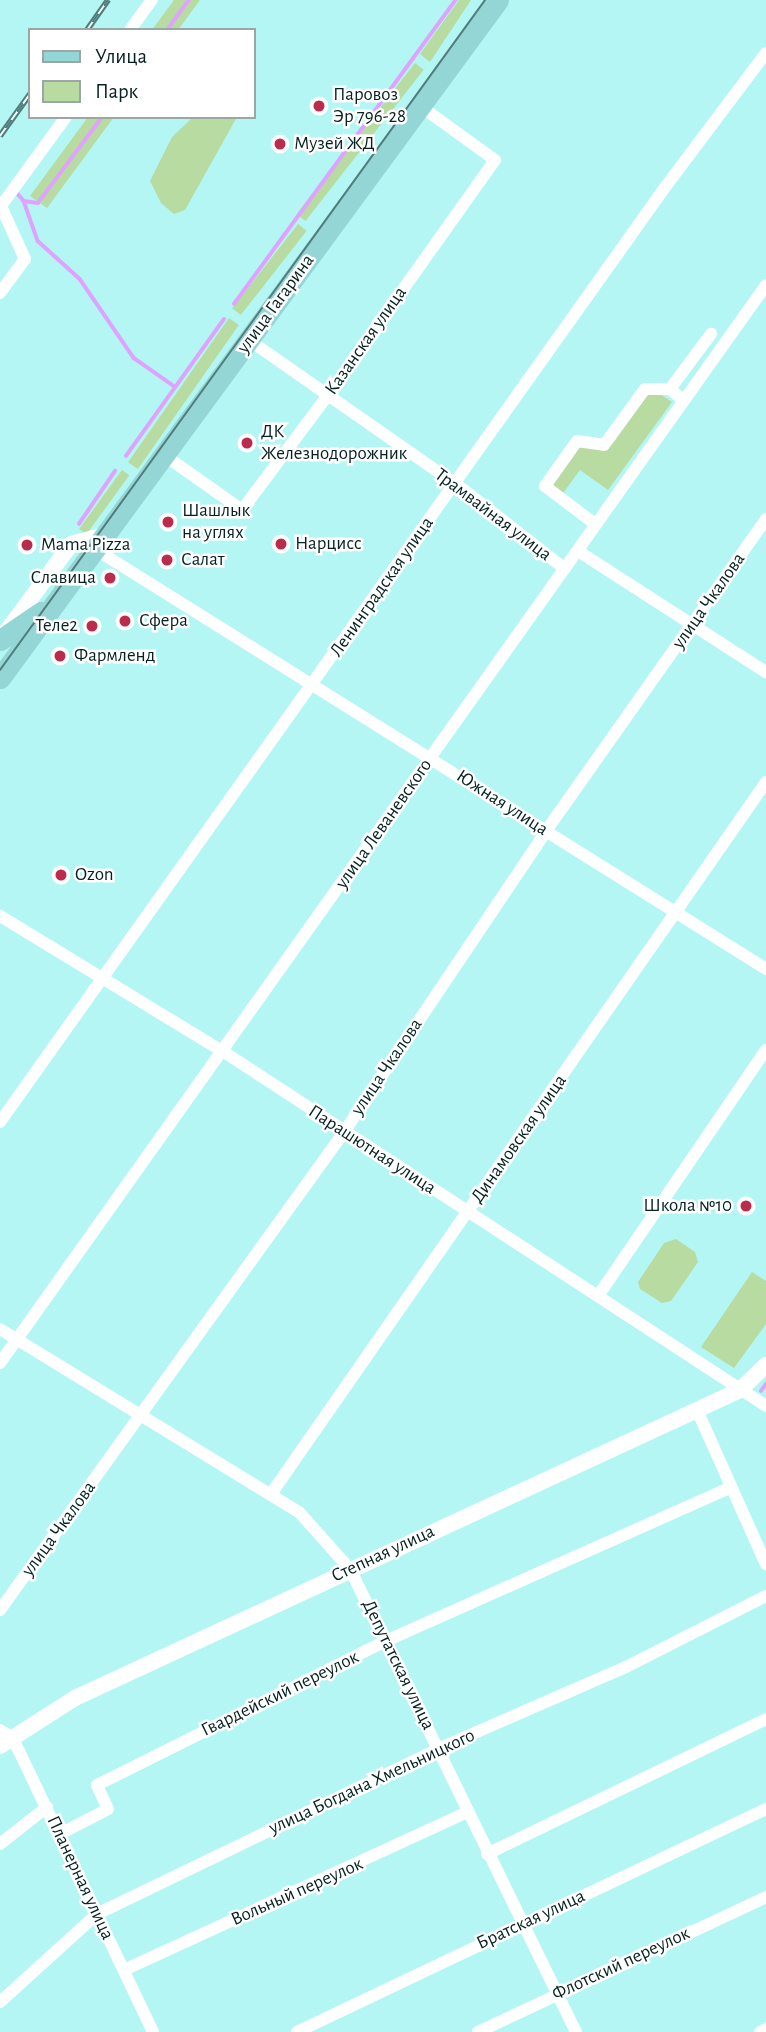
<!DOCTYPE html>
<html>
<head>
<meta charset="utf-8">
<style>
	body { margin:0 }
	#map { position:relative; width:766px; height:2032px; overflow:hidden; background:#b4f6f4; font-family:"Alegreya Sans",sans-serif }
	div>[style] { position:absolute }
	.green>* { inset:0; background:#b7dba0; transform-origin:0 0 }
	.stream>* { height:3.5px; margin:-1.75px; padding:0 1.75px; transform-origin:1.75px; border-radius:1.75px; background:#dfa3ff }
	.minor>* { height:12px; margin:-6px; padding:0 6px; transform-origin:6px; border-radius:6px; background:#fff }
	.tertiary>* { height:16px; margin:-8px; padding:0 8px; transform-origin:8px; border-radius:8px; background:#fff }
	.primary>* { height:21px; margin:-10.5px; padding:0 10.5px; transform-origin:10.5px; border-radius:10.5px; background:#94d6d5 }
	.tram>* { height:2px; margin:-1px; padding:0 1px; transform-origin:1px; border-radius:1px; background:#507c7b }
	.rail>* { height:6px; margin-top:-3px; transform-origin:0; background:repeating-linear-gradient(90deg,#fff 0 10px,#507c7b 0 20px); box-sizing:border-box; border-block:2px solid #507c7b }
	.dots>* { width:19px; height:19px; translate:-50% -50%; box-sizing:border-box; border:4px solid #fff; border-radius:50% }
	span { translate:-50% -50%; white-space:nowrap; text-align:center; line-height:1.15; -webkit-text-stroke:5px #fff; paint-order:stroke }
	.poi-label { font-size:19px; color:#062121 }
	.left { translate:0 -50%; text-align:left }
	.right { translate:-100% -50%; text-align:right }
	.street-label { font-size:19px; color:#062121 }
	.legend { position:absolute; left:28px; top:28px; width:228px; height:91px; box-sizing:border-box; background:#fff; border:2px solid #9ba6a6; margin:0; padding:9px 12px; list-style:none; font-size:21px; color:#062121 }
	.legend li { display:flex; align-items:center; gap:14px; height:35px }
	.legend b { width:35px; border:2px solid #9ba6a6 }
</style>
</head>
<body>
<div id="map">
	<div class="green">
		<i style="clip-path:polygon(174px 0,200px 0,178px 30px,152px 30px)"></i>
		<i style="clip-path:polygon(459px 0,471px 0,430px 62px,420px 54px)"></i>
		<i style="left:415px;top:63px;width:11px;height:192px;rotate:38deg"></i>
		<i style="clip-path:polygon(88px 117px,114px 117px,47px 208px,30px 196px)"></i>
		<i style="clip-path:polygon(193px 117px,237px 117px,185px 210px,174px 214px,161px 203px,150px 181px,172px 137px)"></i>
		<i style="left:298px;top:224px;width:11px;height:107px;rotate:38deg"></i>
		<i style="left:229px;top:318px;width:12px;height:176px;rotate:35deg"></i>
		<i style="clip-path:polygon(646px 393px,660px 394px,672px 402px,608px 490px,580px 470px,561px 496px,550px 487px,581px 444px,614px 442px)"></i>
		<i style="left:122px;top:470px;width:9px;height:73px;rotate:36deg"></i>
		<i style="clip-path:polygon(676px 1239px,695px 1252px,698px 1262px,671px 1301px,662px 1303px,640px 1289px,638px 1282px,664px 1243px)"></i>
		<i style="clip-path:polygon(752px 1272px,766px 1281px,766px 1324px,734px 1368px,701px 1347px)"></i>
	</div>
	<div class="stream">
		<i style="left:167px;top:30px;width:37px;rotate:-54deg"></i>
		<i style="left:18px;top:194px;width:9px;rotate:49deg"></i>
		<i style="left:24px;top:201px;width:14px;rotate:8deg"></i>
		<i style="left:38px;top:203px;width:107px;rotate:-53.3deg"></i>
		<i style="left:24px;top:201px;width:42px;rotate:70.7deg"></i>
		<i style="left:38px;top:241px;width:57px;rotate:42.1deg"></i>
		<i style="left:80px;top:279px;width:96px;rotate:55.6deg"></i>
		<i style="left:134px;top:358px;width:49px;rotate:35deg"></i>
		<i style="left:234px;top:304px;width:376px;rotate:-53.9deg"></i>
		<i style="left:126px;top:456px;width:168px;rotate:-54.4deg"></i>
		<i style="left:79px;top:524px;width:64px;rotate:-55.8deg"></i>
		<i style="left:761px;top:1391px;width:9px;rotate:-54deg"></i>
	</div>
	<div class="minor">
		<i style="left:130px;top:30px;width:37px;rotate:-54deg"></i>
		<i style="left:0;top:293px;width:42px;rotate:-53.7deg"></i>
		<i style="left:25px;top:259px;width:58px;rotate:-114.4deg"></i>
		<i style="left:1px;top:206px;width:110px;rotate:-53.9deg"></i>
		<i style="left:249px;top:340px;width:262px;rotate:34.9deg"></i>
		<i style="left:464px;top:490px;width:128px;rotate:38deg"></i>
		<i style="left:670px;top:389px;width:69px;rotate:-53.3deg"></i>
		<i style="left:164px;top:455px;width:95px;rotate:35.2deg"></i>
		<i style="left:242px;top:510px;width:144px;rotate:-53.2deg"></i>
		<i style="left:328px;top:395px;width:288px;rotate:-54.6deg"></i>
		<i style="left:495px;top:160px;width:92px;rotate:-144.2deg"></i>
		<i style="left:595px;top:524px;width:63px;rotate:-142.8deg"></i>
		<i style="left:545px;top:486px;width:55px;rotate:-54.6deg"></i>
		<i style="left:577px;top:441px;width:27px;rotate:8deg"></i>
		<i style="left:604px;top:445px;width:69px;rotate:-53.8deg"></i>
		<i style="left:645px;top:389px;width:25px"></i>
		<i style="left:670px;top:389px;width:17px;rotate:40deg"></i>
		<i style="left:95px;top:549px;width:792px;rotate:32.04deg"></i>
		<i style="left:578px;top:551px;width:224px;rotate:32.8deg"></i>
		<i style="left:0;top:916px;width:262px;rotate:31.3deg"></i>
		<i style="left:224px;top:1052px;width:647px;rotate:33.15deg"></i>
		<i style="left:0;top:1122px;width:1149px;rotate:-54.57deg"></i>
		<i style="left:666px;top:186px;width:166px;rotate:-53.1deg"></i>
		<i style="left:598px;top:1296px;width:298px;rotate:-55.7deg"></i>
		<i style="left:0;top:1329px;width:351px;rotate:31.5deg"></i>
		<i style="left:299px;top:1512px;width:76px;rotate:48.2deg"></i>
		<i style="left:350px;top:1569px;width:515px;rotate:63.98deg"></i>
		<i style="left:0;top:1363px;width:1322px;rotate:-54.6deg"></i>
		<i style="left:697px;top:1410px;width:169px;rotate:65.9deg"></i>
		<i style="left:271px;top:1494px;width:867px;rotate:-55.19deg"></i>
		<i style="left:0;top:1610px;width:589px;rotate:-54.26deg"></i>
		<i style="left:344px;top:1132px;width:362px;rotate:-56.1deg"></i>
		<i style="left:546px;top:831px;width:382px;rotate:-54.8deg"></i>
		<i style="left:0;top:1730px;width:13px;rotate:32deg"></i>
		<i style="left:11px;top:1737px;width:16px;rotate:60deg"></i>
		<i style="left:19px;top:1751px;width:311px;rotate:64.5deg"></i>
		<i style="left:60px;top:1834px;width:54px;rotate:-27.5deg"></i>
		<i style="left:108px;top:1809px;width:26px;rotate:-115deg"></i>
		<i style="left:97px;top:1785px;width:325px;rotate:-26.5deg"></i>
		<i style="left:388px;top:1640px;width:373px;rotate:-24deg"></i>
		<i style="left:0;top:1844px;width:60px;rotate:-38.2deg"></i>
		<i style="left:487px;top:1854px;width:310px;rotate:-25.8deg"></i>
		<i style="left:124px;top:1970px;width:379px;rotate:-24.7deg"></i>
		<i style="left:0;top:2002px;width:131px;rotate:-42.2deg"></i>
		<i style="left:97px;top:1914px;width:379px;rotate:-25.8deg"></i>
		<i style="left:438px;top:1749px;width:205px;rotate:-23.6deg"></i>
		<i style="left:626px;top:1667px;width:157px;rotate:-26.9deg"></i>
		<i style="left:297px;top:2032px;width:519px;rotate:-25.43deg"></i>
		<i style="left:478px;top:2032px;width:318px;rotate:-25.1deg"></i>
		<i style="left:760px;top:2032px;width:7px;rotate:-27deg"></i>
	</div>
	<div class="tertiary">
		<i style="left:6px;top:632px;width:109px;rotate:-53.5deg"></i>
		<i style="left:71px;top:544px;width:35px;rotate:-15deg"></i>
		<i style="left:0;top:1746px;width:89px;rotate:-32.6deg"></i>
		<i style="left:75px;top:1698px;width:733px;rotate:-24.85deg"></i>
		<i style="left:740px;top:1390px;width:36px;rotate:-44deg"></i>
	</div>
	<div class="primary">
		<i style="left:0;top:640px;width:50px;rotate:-34.3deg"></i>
		<i style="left:0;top:678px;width:841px;rotate:-53.7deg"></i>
	</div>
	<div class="tram">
		<i style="left:0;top:670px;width:827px;rotate:-54.1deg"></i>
	</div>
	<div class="rail">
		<i style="left:87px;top:30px;width:37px;rotate:-55deg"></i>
		<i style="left:0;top:136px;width:52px;rotate:-54.5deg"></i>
	</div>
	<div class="dots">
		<i style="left:319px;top:106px;background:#bb2b4b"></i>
		<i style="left:280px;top:144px;background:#bb2b4b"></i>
		<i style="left:247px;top:443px;background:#bb2b4b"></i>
		<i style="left:168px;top:522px;background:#bb2b4b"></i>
		<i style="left:281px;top:544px;background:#bb2b4b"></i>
		<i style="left:27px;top:545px;background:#bb2b4b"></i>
		<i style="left:167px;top:560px;background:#bb2b4b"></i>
		<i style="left:110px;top:578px;background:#bb2b4b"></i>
		<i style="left:125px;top:621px;background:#bb2b4b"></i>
		<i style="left:92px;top:626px;background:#bb2b4b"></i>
		<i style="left:60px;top:656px;background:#bb2b4b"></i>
		<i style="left:61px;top:875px;background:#bb2b4b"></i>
		<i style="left:746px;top:1206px;background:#bb2b4b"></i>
	</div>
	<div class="poi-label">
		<span class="left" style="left:333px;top:106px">Паровоз<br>Эр 796-28</span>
		<span class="left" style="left:294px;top:144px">Музей ЖД</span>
		<span class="left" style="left:261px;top:443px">ДК<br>Железнодорожник</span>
		<span class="left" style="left:182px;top:522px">Шашлык<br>на углях</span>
		<span class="left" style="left:295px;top:544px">Нарцисс</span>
		<span class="left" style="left:41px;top:545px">Mama Pizza</span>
		<span class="left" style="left:181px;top:560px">Салат</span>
		<span class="right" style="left:96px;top:578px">Славица</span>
		<span class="left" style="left:139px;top:621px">Сфера</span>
		<span class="right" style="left:78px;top:626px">Теле2</span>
		<span class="left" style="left:74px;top:656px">Фармленд</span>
		<span class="left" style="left:75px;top:875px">Ozon</span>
		<span class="right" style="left:732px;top:1206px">Школа №10</span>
	</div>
	<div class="street-label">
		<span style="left:276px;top:304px;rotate:-54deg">улица Гагарина</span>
		<span style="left:366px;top:341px;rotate:-55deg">Казанская улица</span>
		<span style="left:493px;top:515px;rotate:37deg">Трамвайная улица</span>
		<span style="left:382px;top:587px;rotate:-55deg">Ленинградская улица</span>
		<span style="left:709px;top:601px;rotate:-55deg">улица Чкалова</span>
		<span style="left:502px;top:803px;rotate:33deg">Южная улица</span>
		<span style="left:384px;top:824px;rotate:-55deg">улица Леваневского</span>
		<span style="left:387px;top:1067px;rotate:-56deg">улица Чкалова</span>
		<span style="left:519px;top:1139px;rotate:-55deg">Динамовская улица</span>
		<span style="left:372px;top:1150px;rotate:33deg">Парашютная улица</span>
		<span style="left:59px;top:1529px;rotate:-54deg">улица Чкалова</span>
		<span style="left:383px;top:1554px;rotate:-25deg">Степная улица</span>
		<span style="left:398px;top:1665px;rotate:64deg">Депутатская улица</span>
		<span style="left:280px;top:1694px;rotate:-26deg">Гвардейский переулок</span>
		<span style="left:372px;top:1782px;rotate:-25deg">улица Богдана Хмельницкого</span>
		<span style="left:80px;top:1878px;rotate:65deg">Планерная улица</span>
		<span style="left:297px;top:1892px;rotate:-24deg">Вольный переулок</span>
		<span style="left:531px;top:1920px;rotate:-25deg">Братская улица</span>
		<span style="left:621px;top:1964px;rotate:-25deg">Флотский переулок</span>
	</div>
	<ul class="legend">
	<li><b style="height:9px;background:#94d6d5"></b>Улица</li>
	<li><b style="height:19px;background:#b7dba0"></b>Парк</li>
	</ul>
</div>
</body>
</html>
